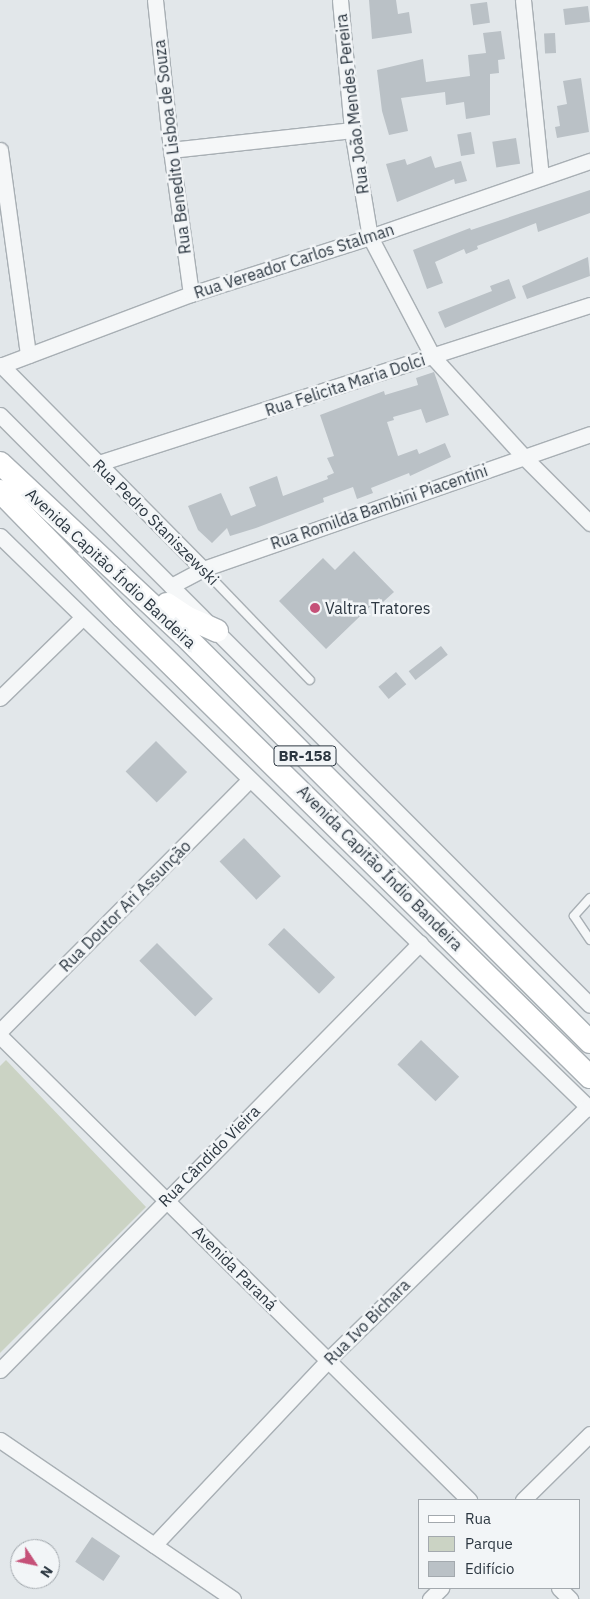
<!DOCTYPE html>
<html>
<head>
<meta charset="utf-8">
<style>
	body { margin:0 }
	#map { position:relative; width:590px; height:1599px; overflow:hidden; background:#e2e7ea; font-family:"IBM Plex Sans",sans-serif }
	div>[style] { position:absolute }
	.green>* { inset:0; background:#cbd3c4 }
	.building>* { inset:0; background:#bac1c6; transform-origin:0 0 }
	.roads { filter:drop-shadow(1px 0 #a8afb4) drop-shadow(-1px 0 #a8afb4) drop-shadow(0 1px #a8afb4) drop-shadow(0 -1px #a8afb4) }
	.lane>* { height:8px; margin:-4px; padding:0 4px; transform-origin:4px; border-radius:4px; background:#f5f7f8 }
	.street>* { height:15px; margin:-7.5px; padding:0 7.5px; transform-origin:7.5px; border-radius:7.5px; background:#f5f7f8 }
	.primary>* { height:22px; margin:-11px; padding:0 11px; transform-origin:11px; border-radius:11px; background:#fff }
	.dots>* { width:14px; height:14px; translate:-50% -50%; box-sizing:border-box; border:2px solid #f2f5f7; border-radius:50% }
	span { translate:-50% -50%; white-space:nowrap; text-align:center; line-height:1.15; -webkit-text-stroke:5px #f2f5f7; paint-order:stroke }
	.shield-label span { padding:1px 4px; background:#f2f5f7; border:1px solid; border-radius:4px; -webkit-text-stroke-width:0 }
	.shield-label { font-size:15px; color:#2c3741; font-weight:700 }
	.street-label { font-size:16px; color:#2c3741 }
	.poi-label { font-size:16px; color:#2c3741 }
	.left { translate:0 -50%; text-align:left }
	.legend { position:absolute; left:418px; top:1499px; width:162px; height:90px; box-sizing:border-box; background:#f2f5f7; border:1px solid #a3a9ae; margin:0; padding:6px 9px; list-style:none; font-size:15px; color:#2c3741 }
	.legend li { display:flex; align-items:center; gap:10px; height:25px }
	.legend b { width:25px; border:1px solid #a3a9ae }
	.north { position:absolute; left:10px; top:1539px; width:50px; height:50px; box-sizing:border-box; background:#f2f5f7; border:1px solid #a3a9ae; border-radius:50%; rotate:124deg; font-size:14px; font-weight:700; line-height:20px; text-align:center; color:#2c3741 }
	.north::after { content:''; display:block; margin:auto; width:18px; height:22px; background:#c55178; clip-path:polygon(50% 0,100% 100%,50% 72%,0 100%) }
</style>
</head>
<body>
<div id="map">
	<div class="green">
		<i style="clip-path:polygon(6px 1060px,146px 1207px,0 1353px,0 1066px)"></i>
	</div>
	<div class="building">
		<i style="clip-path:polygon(369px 0,396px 0,398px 14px,409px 12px,412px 33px,372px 39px)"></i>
		<i style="left:487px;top:2px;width:21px;height:17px;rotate:82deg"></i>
		<i style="left:588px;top:6px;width:16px;height:25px;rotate:83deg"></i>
		<i style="clip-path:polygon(501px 31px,505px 59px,498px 60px,499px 73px,490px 74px,490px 115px,466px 119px,464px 102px,446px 105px,445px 92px,401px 98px,408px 131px,389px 135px,382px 111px,377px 70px,423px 59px,426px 82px,470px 76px,468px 55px,486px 53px,483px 33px)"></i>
		<i style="left:555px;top:33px;width:20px;height:11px;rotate:87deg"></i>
		<i style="clip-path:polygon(581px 78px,589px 132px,557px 138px,555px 127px,560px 126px,557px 106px,567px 104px,563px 81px)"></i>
		<i style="left:471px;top:132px;width:22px;height:14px;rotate:80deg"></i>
		<i style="left:516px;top:138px;width:26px;height:24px;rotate:81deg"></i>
		<i style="clip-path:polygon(431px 156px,435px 168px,461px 161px,467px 181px,455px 184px,454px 179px,397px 202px,386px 164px,405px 159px,407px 165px)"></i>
		<i style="clip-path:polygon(590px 190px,590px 213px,538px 232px,536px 223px,477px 246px,478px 249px,466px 254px,464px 249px,435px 262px,443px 283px,427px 289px,413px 250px,470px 228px,471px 230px)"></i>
		<i style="clip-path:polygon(588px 257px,590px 276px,527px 299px,522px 286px)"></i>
		<i style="clip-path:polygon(509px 279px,516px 298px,445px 328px,438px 312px,492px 291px,490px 286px)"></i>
		<i style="clip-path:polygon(434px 372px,449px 415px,426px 423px,421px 409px,393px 417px,394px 420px,387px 422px,398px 456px,417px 449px,419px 454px,445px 443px,451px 457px,410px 476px,409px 473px,371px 488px,373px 493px,357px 499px,353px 487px,323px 498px,324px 502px,256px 528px,230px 536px,227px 528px,212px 543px,198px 530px,188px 506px,221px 493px,231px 516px,256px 506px,249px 487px,277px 476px,283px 496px,328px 479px,327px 476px,334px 473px,327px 458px,334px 456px,320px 415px,384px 391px,385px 395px,418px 385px,416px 378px)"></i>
		<i style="clip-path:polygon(354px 551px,394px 592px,383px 602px,379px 598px,326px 649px,279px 601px,323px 558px,335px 570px)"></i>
		<i style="left:441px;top:646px;width:11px;height:41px;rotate:52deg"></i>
		<i style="left:396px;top:672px;width:16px;height:23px;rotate:50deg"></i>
		<i style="left:156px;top:741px;width:44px;height:43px;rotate:45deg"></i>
		<i style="left:244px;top:838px;width:53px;height:34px;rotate:46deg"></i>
		<i style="left:284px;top:928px;width:71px;height:23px;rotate:44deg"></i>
		<i style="left:157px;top:943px;width:79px;height:25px;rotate:45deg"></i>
		<i style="left:421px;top:1040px;width:53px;height:34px;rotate:44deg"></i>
		<i style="left:92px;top:1537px;width:34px;height:30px;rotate:34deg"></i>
	</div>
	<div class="roads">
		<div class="lane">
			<i style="left:203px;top:569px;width:154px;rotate:46.1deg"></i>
			<i style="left:590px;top:898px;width:24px;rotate:132deg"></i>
			<i style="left:574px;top:916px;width:29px;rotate:56deg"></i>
		</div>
		<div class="street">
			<i style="left:155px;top:0;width:151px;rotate:83.9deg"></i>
			<i style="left:171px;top:150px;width:145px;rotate:82.1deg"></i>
			<i style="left:340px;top:0;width:131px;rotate:84.7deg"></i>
			<i style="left:352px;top:130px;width:109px;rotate:80.5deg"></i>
			<i style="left:370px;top:237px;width:136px;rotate:62.3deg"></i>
			<i style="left:433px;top:357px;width:134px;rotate:47.7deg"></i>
			<i style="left:523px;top:456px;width:95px;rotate:45deg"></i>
			<i style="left:523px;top:0;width:178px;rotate:84.2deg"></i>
			<i style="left:0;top:150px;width:207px;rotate:82.2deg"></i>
			<i style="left:171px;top:150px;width:182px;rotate:-6.3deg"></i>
			<i style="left:1px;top:365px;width:287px;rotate:45.3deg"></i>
			<i style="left:0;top:366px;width:204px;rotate:-20.7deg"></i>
			<i style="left:191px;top:294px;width:188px;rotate:-17.7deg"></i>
			<i style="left:370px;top:237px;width:233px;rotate:-19.1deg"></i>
			<i style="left:0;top:415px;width:834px;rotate:45deg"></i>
			<i style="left:99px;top:463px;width:516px;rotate:-17.84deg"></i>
			<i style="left:0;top:536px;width:822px;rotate:44.16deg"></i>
			<i style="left:171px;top:586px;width:36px;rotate:-28deg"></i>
			<i style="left:203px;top:569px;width:410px;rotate:-19.2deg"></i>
			<i style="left:0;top:698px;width:115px;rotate:-44.3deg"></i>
			<i style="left:0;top:1031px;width:354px;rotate:-45.2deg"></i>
			<i style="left:0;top:1036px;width:660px;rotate:44.69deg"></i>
			<i style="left:0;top:1370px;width:599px;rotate:-45.47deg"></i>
			<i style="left:0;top:1440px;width:282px;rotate:34.3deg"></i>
			<i style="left:523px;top:1500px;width:94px;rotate:-44.6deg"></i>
			<i style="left:154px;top:1545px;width:255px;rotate:-46.7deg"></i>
			<i style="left:329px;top:1359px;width:361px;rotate:-44.3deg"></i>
			<i style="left:559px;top:1588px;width:16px;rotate:45deg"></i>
			<i style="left:430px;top:1599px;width:16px;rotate:-45deg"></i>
		</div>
		<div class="primary">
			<i style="left:0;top:463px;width:252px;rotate:43.1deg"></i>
			<i style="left:184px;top:635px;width:575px;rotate:45.07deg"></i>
			<i style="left:0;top:491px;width:175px;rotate:45.7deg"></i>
			<i style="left:122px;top:616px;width:657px;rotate:44.57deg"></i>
			<i style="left:167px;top:604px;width:23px;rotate:34deg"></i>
			<i style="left:186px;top:617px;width:34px;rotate:24deg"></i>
		</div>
	</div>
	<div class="dots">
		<i style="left:315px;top:608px;background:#c55178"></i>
	</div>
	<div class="shield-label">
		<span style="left:305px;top:756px">BR-158</span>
	</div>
	<div class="street-label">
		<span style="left:352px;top:104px;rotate:-97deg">Rua João Mendes Pereira</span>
		<span style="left:172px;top:147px;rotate:-97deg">Rua Benedito Lisboa de Souza</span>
		<span style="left:294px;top:261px;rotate:-18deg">Rua Vereador Carlos Stalman</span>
		<span style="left:345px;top:385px;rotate:-18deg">Rua Felicita Maria Dolci</span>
		<span style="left:379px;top:507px;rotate:-19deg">Rua Romilda Bambini Piacentini</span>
		<span style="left:156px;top:522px;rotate:45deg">Rua Pedro Staniszewski</span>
		<span style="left:111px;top:568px;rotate:43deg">Avenida Capitão Índio Bandeira</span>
		<span style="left:380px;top:868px;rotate:45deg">Avenida Capitão Índio Bandeira</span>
		<span style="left:125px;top:906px;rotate:-45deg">Rua Doutor Ari Assunção</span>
		<span style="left:209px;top:1156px;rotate:-45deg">Rua Cândido Vieira</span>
		<span style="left:235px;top:1268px;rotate:45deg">Avenida Paraná</span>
		<span style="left:367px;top:1322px;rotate:-45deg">Rua Ivo Bichara</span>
	</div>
	<div class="poi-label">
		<span class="left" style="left:325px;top:608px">Valtra Tratores</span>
	</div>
	<ul class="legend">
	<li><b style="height:6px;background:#fff"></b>Rua</li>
	<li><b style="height:14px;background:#cbd3c4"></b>Parque</li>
	<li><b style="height:14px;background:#bac1c6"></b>Edifício</li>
	</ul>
	<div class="north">N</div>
</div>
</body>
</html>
